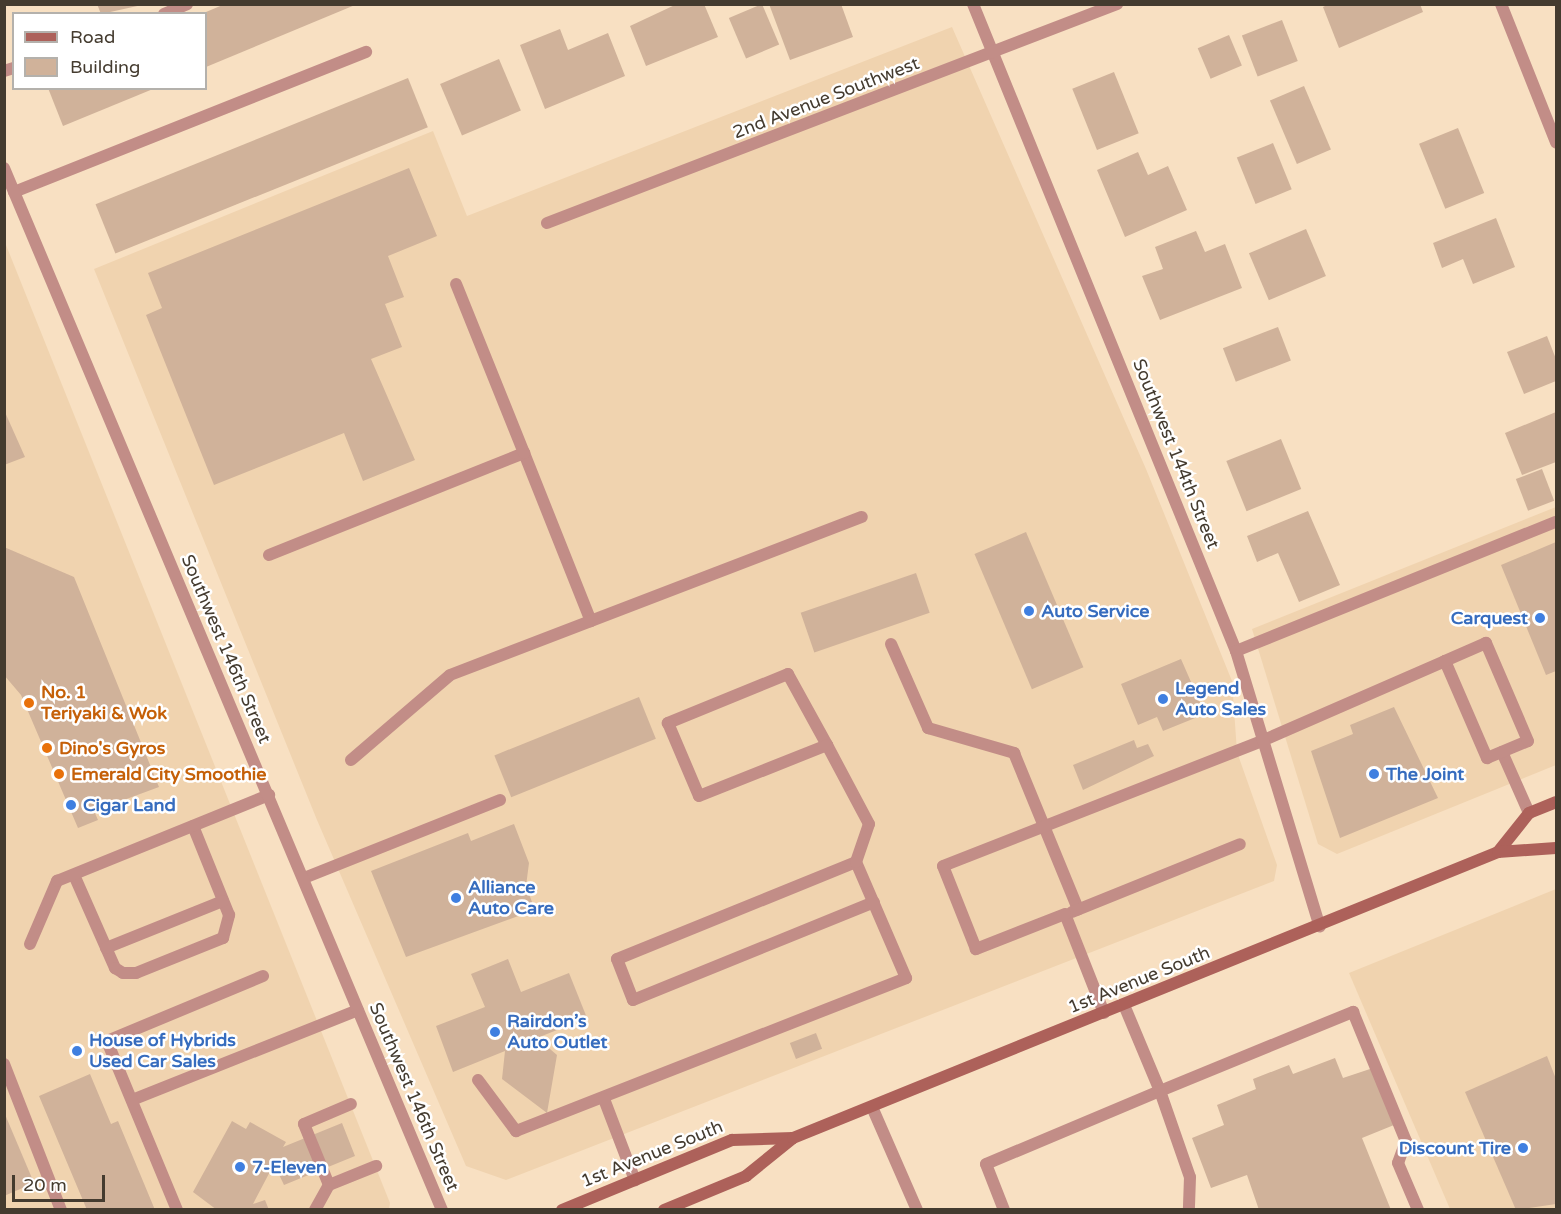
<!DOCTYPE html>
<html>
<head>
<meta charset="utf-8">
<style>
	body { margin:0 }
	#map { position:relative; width:1561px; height:1214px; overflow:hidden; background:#f8e0c2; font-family:"Varela Round",sans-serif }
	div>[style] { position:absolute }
	.built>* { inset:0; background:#f0d3af }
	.building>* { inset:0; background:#d0b29a; transform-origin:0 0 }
	.service>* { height:12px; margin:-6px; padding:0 6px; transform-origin:6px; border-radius:6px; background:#c28d87 }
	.minor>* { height:12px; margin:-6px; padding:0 6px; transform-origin:6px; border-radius:6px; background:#c28d87 }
	.tertiary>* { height:12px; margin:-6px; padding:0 6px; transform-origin:6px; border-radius:6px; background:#c28d87 }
	.secondary>* { height:12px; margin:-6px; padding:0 6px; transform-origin:6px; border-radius:6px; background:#ad615a }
	.dots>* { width:16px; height:16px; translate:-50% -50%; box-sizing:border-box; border:3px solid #fff; border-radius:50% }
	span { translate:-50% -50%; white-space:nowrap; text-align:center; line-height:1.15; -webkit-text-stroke:5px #fff; paint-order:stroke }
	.street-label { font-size:18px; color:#443b2f }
	.shop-label { font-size:18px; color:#366cbe; font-weight:700 }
	.left { translate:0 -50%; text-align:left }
	.right { translate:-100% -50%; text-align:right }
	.food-label { font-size:18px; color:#c56008; font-weight:700 }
	.frame { position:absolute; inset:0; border:6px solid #443b2f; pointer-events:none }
	.legend { position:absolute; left:12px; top:12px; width:195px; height:78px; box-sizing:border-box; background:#fff; border:2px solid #b4b1ac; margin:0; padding:8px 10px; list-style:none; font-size:18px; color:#443b2f }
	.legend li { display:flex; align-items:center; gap:12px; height:30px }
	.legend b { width:30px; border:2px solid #b4b1ac }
	.scale { position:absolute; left:12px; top:1175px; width:93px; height:27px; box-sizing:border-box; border:3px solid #443b2f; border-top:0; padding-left:8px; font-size:18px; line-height:21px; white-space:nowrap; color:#443b2f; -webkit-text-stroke:4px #fff; paint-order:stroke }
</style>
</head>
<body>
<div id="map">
	<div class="built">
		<i style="clip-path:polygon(952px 27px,1146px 469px,1232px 681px,1237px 752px,1277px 865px,1274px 881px,506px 1180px,466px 1166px,317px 820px,94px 269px,433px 131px,467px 216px)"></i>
		<i style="clip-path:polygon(4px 240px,390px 1203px,389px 1209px,5px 1209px)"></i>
		<i style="clip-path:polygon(1556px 507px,1556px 765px,1337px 854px,1318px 844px,1252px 629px)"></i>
		<i style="clip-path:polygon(1556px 889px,1556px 1209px,1450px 1209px,1349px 973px)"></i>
	</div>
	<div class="building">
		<i style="clip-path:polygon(97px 4px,142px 4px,142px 5px,101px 14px)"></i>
		<i style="clip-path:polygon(225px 4px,355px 4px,355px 5px,206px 67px,206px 12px)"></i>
		<i style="clip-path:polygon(677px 4px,704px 4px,718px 37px,646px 66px,630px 26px)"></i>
		<i style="left:762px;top:4px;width:44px;height:36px;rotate:67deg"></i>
		<i style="clip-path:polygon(769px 4px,841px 4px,853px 37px,790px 60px)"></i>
		<i style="clip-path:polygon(1329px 4px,1420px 4px,1423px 12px,1339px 48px,1323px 7px)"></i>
		<i style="left:1282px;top:20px;width:44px;height:43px;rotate:69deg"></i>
		<i style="clip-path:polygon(560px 29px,568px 50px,608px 33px,625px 76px,545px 109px,520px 45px)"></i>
		<i style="left:1229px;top:35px;width:33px;height:34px;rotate:67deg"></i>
		<i style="left:499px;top:59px;width:56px;height:64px;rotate:67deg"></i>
		<i style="left:1114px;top:72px;width:66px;height:45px;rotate:68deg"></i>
		<i style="left:408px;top:78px;width:53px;height:337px;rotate:68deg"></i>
		<i style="left:1304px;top:86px;width:69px;height:37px;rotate:67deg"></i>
		<i style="clip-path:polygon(48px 88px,153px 88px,153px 89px,63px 126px)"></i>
		<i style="left:1458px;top:128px;width:70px;height:42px;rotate:68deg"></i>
		<i style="left:1273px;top:143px;width:50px;height:39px;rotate:68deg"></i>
		<i style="clip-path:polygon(1138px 152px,1148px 175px,1168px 166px,1187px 210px,1125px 237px,1097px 170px)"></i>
		<i style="clip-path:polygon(409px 168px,437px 236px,388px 256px,404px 297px,385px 304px,402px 347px,371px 359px,415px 460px,363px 481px,344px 433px,214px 485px,146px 315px,162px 308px,148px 273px)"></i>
		<i style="clip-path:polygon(1496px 218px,1515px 267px,1473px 284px,1463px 259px,1442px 268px,1433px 243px)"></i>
		<i style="left:1306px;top:229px;width:51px;height:62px;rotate:67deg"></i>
		<i style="clip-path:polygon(1196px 231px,1205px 252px,1225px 244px,1242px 288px,1160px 320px,1142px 276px,1163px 269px,1155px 247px)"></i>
		<i style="left:1278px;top:327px;width:36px;height:59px;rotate:69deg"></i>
		<i style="clip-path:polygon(1547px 336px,1556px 359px,1556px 381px,1524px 394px,1507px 352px)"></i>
		<i style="clip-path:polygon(4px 410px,25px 457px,4px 465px)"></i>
		<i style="clip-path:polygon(1556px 412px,1556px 462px,1522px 475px,1505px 433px)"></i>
		<i style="left:1281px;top:439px;width:54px;height:59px;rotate:68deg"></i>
		<i style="left:1542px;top:469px;width:34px;height:28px;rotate:69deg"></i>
		<i style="clip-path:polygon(1308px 511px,1340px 585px,1299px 602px,1278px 553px,1257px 562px,1247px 536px)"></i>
		<i style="left:1026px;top:532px;width:147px;height:56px;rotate:67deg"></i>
		<i style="clip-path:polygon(1556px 542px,1556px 671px,1546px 675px,1501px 565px)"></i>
		<i style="clip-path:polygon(4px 547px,74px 577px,159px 787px,94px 811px,98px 820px,78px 828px,21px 695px,4px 675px)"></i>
		<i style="left:916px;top:573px;width:42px;height:122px;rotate:71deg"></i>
		<i style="clip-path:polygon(1181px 659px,1205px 714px,1163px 731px,1157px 717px,1138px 725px,1121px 684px)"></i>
		<i style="left:639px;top:697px;width:45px;height:156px;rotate:68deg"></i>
		<i style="clip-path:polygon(1394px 707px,1438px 798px,1340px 838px,1311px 751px,1353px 734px,1350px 725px)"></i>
		<i style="clip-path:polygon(1134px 740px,1137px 748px,1148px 744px,1154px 756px,1083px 790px,1073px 765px)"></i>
		<i style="clip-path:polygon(514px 824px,529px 863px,526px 886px,535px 910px,406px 957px,371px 871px,468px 833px,471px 841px)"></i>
		<i style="clip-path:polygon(508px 959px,521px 992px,569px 973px,587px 1018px,537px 1038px,557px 1055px,547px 1113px,502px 1079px,505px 1051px,453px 1072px,436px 1026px,485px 1007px,471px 974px)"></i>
		<i style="left:816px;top:1033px;width:17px;height:28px;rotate:69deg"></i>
		<i style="clip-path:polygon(1547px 1056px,1556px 1079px,1556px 1204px,1516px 1210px,1465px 1092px)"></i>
		<i style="clip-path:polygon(1335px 1058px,1343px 1078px,1373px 1068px,1394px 1125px,1362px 1138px,1391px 1210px,1259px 1210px,1247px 1175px,1211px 1188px,1192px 1138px,1224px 1125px,1217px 1105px,1256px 1089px,1253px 1079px,1289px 1065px,1293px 1074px)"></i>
		<i style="clip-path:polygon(90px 1074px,111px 1124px,118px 1121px,155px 1210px,87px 1210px,39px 1096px)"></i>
		<i style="clip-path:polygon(4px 1112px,34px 1183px,4px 1196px)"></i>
		<i style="clip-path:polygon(232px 1121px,246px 1129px,250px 1122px,286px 1142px,283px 1147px,342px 1123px,355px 1156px,284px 1185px,274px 1164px,253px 1204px,265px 1200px,269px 1210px,217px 1210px,193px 1192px)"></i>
	</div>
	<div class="service">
		<i style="left:164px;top:14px;width:25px;rotate:-23deg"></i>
		<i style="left:4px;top:71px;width:10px;rotate:-17deg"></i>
		<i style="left:14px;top:192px;width:379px;rotate:-21.7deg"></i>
		<i style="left:524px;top:453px;width:181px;rotate:68.3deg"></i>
		<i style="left:269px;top:555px;width:275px;rotate:-21.8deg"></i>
		<i style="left:524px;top:453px;width:182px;rotate:-111.9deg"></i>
		<i style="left:891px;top:644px;width:92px;rotate:66.2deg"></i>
		<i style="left:928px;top:728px;width:90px;rotate:16.2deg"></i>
		<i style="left:1014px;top:753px;width:169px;rotate:67.7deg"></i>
		<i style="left:1236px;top:651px;width:345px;rotate:-22deg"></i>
		<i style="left:1502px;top:752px;width:67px;rotate:66.1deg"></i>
		<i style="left:351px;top:760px;width:130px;rotate:-40.6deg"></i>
		<i style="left:450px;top:675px;width:441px;rotate:-21deg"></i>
		<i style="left:856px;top:862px;width:258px;rotate:157.9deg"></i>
		<i style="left:617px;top:959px;width:44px;rotate:68.7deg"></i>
		<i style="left:633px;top:1000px;width:260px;rotate:-22.1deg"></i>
		<i style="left:74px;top:875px;width:102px;rotate:66.2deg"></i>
		<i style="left:115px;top:968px;width:9px;rotate:32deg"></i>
		<i style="left:123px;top:973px;width:13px"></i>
		<i style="left:136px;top:973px;width:94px;rotate:-21.9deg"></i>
		<i style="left:223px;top:938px;width:24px;rotate:-75deg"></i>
		<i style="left:229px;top:915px;width:96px;rotate:-112deg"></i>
		<i style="left:304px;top:878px;width:211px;rotate:-21.7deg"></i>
		<i style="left:1072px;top:912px;width:181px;rotate:-22deg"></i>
		<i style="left:30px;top:944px;width:69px;rotate:-66.8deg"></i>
		<i style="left:57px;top:881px;width:229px;rotate:-22.1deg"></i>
		<i style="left:106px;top:948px;width:126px;rotate:-21.9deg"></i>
		<i style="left:1124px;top:1005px;width:93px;rotate:67.3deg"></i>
		<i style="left:1160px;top:1091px;width:209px;rotate:-22.3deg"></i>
		<i style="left:1353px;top:1012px;width:139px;rotate:67.7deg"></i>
		<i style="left:1406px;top:1141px;width:23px;rotate:110deg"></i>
		<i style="left:1398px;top:1163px;width:51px;rotate:66.9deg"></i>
		<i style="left:1104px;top:1013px;width:106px;rotate:-111.5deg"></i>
		<i style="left:1065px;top:914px;width:96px;rotate:158.5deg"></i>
		<i style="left:976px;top:949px;width:89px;rotate:-111.7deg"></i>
		<i style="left:943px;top:866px;width:345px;rotate:-21.4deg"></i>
		<i style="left:1264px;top:740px;width:197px;rotate:-23.6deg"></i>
		<i style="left:1445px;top:661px;width:106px;rotate:66.6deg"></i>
		<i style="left:1487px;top:758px;width:44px;rotate:-22.5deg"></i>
		<i style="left:1528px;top:741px;width:107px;rotate:-113.2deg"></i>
		<i style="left:1486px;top:643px;width:45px;rotate:156.3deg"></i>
		<i style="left:4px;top:1064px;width:157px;rotate:68.7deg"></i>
		<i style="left:478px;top:1080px;width:64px;rotate:53.3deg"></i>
		<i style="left:516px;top:1131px;width:419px;rotate:-21.4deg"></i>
		<i style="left:906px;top:978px;width:126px;rotate:-113.3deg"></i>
		<i style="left:856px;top:862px;width:40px;rotate:-71.1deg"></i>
		<i style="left:869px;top:824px;width:89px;rotate:-118deg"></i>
		<i style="left:827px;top:745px;width:81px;rotate:-118.8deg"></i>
		<i style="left:788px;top:674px;width:130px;rotate:157.8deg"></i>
		<i style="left:668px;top:723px;width:79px;rotate:67deg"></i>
		<i style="left:699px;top:796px;width:138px;rotate:-21.7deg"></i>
		<i style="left:604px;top:1099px;width:87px;rotate:69.1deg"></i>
		<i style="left:132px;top:1100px;width:243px;rotate:-21.7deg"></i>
		<i style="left:872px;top:1107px;width:112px;rotate:66.4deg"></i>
		<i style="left:329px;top:1185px;width:66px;rotate:-112.3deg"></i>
		<i style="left:304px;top:1124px;width:51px;rotate:-23.1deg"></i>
		<i style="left:177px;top:1210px;width:183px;rotate:-112.5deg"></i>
		<i style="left:107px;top:1041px;width:169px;rotate:-22.6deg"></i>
		<i style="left:315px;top:1210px;width:29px;rotate:-61deg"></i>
		<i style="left:329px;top:1185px;width:51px;rotate:-22deg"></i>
		<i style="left:1004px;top:1210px;width:49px;rotate:-111.4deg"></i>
		<i style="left:986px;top:1164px;width:189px;rotate:-22.8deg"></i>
		<i style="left:1160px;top:1091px;width:91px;rotate:70.8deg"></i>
		<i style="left:1190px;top:1177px;width:33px;rotate:92deg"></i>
	</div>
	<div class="minor">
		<i style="left:973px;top:4px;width:698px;rotate:67.88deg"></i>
		<i style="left:1236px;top:651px;width:288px;rotate:73.1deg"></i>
		<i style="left:547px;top:223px;width:611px;rotate:-21.02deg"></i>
	</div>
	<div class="tertiary">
		<i style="left:1501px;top:4px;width:149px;rotate:68.3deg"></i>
		<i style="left:4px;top:168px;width:1130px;rotate:67.2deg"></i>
	</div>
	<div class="secondary">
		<i style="left:1498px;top:852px;width:50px;rotate:-51.5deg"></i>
		<i style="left:1529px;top:813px;width:29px;rotate:-22deg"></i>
		<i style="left:562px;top:1210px;width:184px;rotate:-22.4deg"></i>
		<i style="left:732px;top:1140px;width:61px;rotate:-1.9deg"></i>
		<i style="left:664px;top:1210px;width:89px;rotate:-22.5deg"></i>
		<i style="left:746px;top:1176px;width:60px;rotate:-39deg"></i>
		<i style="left:793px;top:1138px;width:761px;rotate:-22.08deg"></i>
		<i style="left:1498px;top:852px;width:58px;rotate:-3.9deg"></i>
	</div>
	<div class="dots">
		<i style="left:1029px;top:611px;background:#3f7fe0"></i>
		<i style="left:1540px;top:618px;background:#3f7fe0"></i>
		<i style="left:1163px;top:699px;background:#3f7fe0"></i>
		<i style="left:29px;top:703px;background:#e8710a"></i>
		<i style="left:47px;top:748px;background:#e8710a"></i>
		<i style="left:59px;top:774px;background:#e8710a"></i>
		<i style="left:1374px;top:774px;background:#3f7fe0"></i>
		<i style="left:71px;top:805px;background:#3f7fe0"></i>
		<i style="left:456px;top:898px;background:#3f7fe0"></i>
		<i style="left:495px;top:1032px;background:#3f7fe0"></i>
		<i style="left:77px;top:1051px;background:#3f7fe0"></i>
		<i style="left:1523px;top:1148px;background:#3f7fe0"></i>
		<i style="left:240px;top:1167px;background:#3f7fe0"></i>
	</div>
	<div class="street-label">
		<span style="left:826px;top:98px;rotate:-21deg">2nd Avenue Southwest</span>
		<span style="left:1176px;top:454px;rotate:68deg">Southwest 144th Street</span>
		<span style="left:226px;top:649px;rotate:67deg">Southwest 146th Street</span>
		<span style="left:1139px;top:980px;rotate:-22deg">1st Avenue South</span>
		<span style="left:414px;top:1097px;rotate:67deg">Southwest 146th Street</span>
		<span style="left:652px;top:1154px;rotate:-22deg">1st Avenue South</span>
	</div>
	<div class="shop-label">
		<span class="left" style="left:1041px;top:611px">Auto Service</span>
		<span class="right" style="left:1528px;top:618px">Carquest</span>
		<span class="left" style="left:1175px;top:699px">Legend<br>Auto Sales</span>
		<span class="left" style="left:1386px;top:774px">The Joint</span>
		<span class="left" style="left:83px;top:805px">Cigar Land</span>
		<span class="left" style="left:468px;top:898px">Alliance<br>Auto Care</span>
		<span class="left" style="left:507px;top:1032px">Rairdon’s<br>Auto Outlet</span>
		<span class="left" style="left:89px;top:1051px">House of Hybrids<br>Used Car Sales</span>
		<span class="right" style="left:1511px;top:1148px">Discount Tire</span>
		<span class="left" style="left:252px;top:1167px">7-Eleven</span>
	</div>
	<div class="food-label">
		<span class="left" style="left:41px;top:703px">No. 1<br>Teriyaki &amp; Wok</span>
		<span class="left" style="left:59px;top:748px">Dino's Gyros</span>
		<span class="left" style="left:71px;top:774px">Emerald City Smoothie</span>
	</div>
	<div class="frame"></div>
	<ul class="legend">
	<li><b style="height:8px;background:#ad615a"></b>Road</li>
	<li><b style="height:16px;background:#d0b29a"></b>Building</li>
	</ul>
	<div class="scale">20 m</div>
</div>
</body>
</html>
